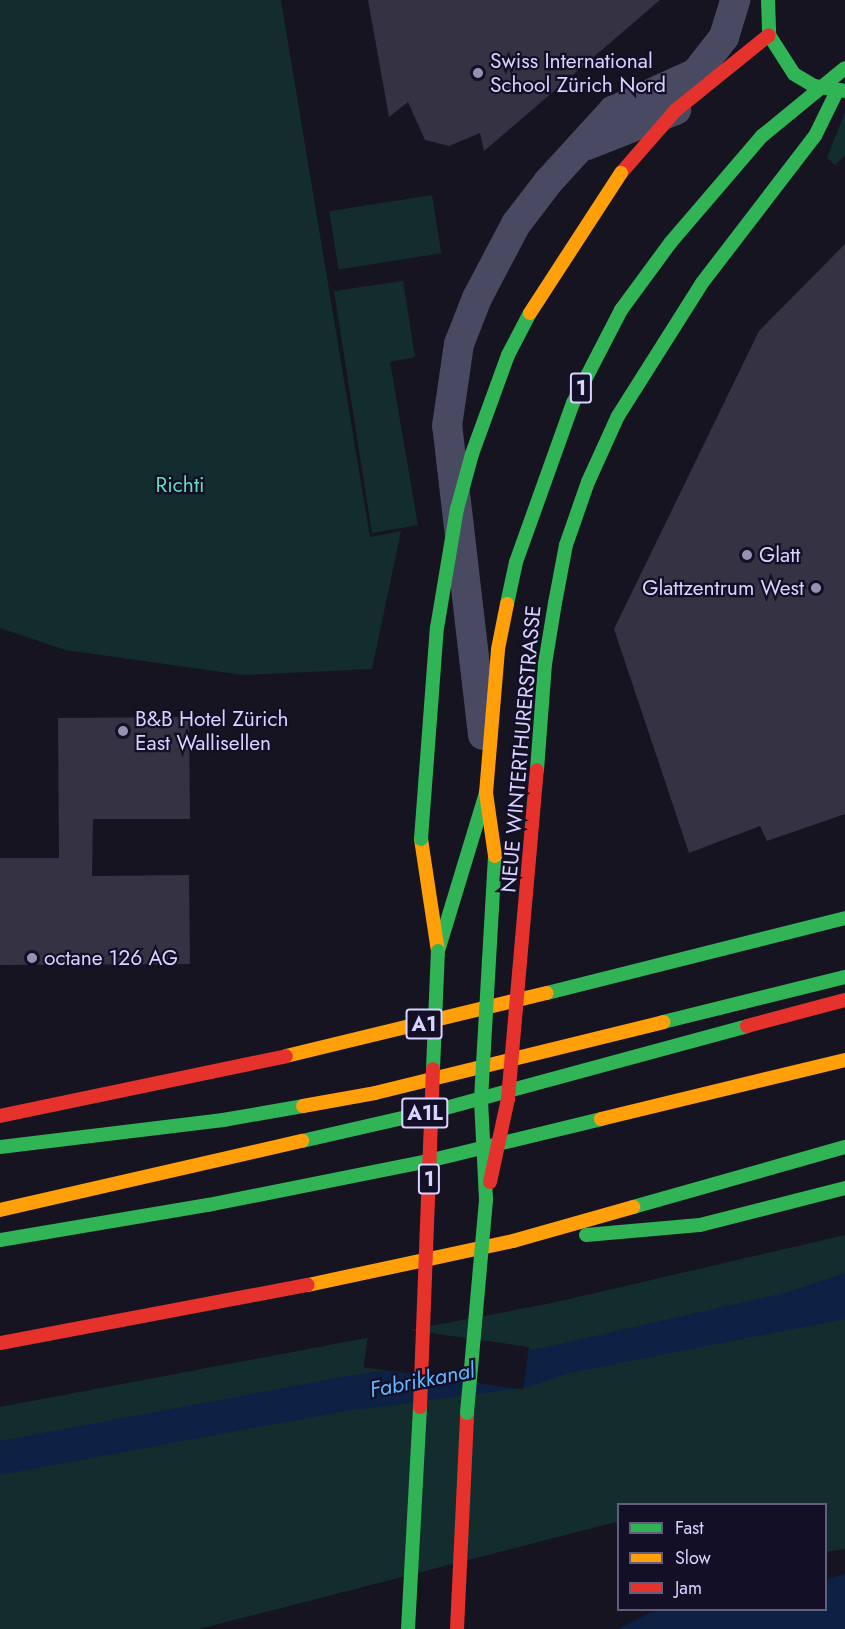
<!DOCTYPE html>
<html>
<head>
<meta charset="utf-8">
<style>
	body { margin:0 }
	#map { position:relative; width:845px; height:1629px; overflow:hidden; background:#161421; font-family:Jost,sans-serif }
	div>[style] { position:absolute }
	.green>* { inset:0; background:#132c2d; transform-origin:0 0 }
	.water>* { inset:0; background:#0d2144 }
	.pier>* { inset:0; background:#161421; transform-origin:0 0 }
	.building>* { inset:0; background:#343243 }
	.street>* { height:30px; margin:-15px; padding:0 15px; transform-origin:15px; border-radius:15px; background:#4a4962 }
	.fast>* { height:14px; margin:-7px; padding:0 7px; transform-origin:7px; border-radius:7px; background:#30b455 }
	.slow>* { height:14px; margin:-7px; padding:0 7px; transform-origin:7px; border-radius:7px; background:#ff9f0a }
	.jam>* { height:14px; margin:-7px; padding:0 7px; transform-origin:7px; border-radius:7px; background:#e5322d }
	.fast-bridge>* { height:14px; margin:-7px; padding:0 7px; transform-origin:7px; border-radius:7px; background:#30b455 }
	.slow-bridge>* { height:14px; margin:-7px; padding:0 7px; transform-origin:7px; border-radius:7px; background:#ff9f0a }
	.jam-bridge>* { height:14px; margin:-7px; padding:0 7px; transform-origin:7px; border-radius:7px; background:#e5322d }
	.dots>* { width:16px; height:16px; translate:-50% -50%; box-sizing:border-box; border:3px solid #130f26; border-radius:50% }
	span { translate:-50% -50%; white-space:nowrap; text-align:center; line-height:1.15; -webkit-text-stroke:4.5px #130f26; paint-order:stroke }
	.shield-label span { padding:2px 4px; background:#130f26; border:2px solid; border-radius:4px; -webkit-text-stroke-width:0 }
	.shield-label { font-size:20px; color:#d9d4ff; font-weight:700 }
	.poi-label { font-size:21px; color:#d9d4ff }
	.left { translate:0 -50%; text-align:left }
	.right { translate:-100% -50%; text-align:right }
	.park-label { font-size:21px; color:#5fe0c0 }
	.street-label { font-size:21px; color:#d9d4ff }
	.water-label { font-size:22px; color:#62b6ff; font-style:italic }
	.legend { position:absolute; left:617px; top:1503px; width:210px; height:108px; box-sizing:border-box; background:#130f26; border:2px solid #625e7d; margin:0; padding:8px 10px; list-style:none; font-size:18px; color:#d9d4ff }
	.legend li { display:flex; align-items:center; gap:12px; height:30px }
	.legend b { width:30px; border:2px solid #625e7d }
</style>
</head>
<body>
<div id="map">
	<div class="green">
		<i style="clip-path:polygon(0 0,281px 0,370px 537px,401px 531px,372px 669px,243px 675px,65px 650px,0 628px)"></i>
		<i style="clip-path:polygon(845px 112px,845px 155px,835px 165px,827px 158px)"></i>
		<i style="left:432px;top:195px;width:59px;height:104px;rotate:81deg"></i>
		<i style="clip-path:polygon(403px 281px,415px 357px,390px 362px,418px 525px,372px 533px,334px 291px)"></i>
		<i style="clip-path:polygon(845px 1235px,845px 1549px,826px 1552px,826px 1504px,618px 1504px,618px 1534px,616px 1522px,199px 1629px,0 1629px,0 1407px,552px 1303px)"></i>
	</div>
	<div class="water">
		<i style="clip-path:polygon(845px 1273px,845px 1319px,569px 1373px,529px 1387px,340px 1412px,0 1475px,0 1441px,353px 1375px,542px 1348px,788px 1292px)"></i>
		<i style="clip-path:polygon(845px 1574px,845px 1629px,618px 1629px,656px 1610px,826px 1610px,826px 1579px)"></i>
	</div>
	<div class="pier">
		<i style="left:529px;top:1347px;width:43px;height:161px;rotate:98deg"></i>
	</div>
	<div class="building">
		<i style="clip-path:polygon(368px 0,660px 0,484px 151px,480px 133px,449px 146px,425px 140px,408px 102px,389px 117px)"></i>
		<i style="clip-path:polygon(845px 244px,845px 814px,767px 841px,760px 826px,689px 853px,614px 629px,759px 331px)"></i>
		<i style="clip-path:polygon(189px 717px,190px 819px,93px 819px,92px 876px,189px 875px,190px 964px,0 965px,0 858px,59px 858px,58px 718px)"></i>
	</div>
	<div class="street">
		<i style="left:587px;top:145px;width:96px;rotate:-21.5deg"></i>
		<i style="left:483px;top:735px;width:311px;rotate:-96.6deg"></i>
		<i style="left:447px;top:426px;width:83px;rotate:-81.7deg"></i>
		<i style="left:459px;top:344px;width:49px;rotate:-68.6deg"></i>
		<i style="left:477px;top:298px;width:84px;rotate:-62.2deg"></i>
		<i style="left:516px;top:224px;width:54px;rotate:-52.5deg"></i>
		<i style="left:549px;top:181px;width:95px;rotate:-47.6deg"></i>
		<i style="left:613px;top:111px;width:91px;rotate:-24.6deg"></i>
		<i style="left:696px;top:73px;width:46px;rotate:-52.1deg"></i>
		<i style="left:724px;top:37px;width:39px;rotate:-73deg"></i>
	</div>
	<div class="fast">
		<i style="left:768px;top:0;width:35px;rotate:88deg"></i>
		<i style="left:769px;top:35px;width:46px;rotate:57.3deg"></i>
		<i style="left:794px;top:74px;width:23px;rotate:31deg"></i>
		<i style="left:814px;top:86px;width:31px;rotate:9deg"></i>
		<i style="left:555px;top:603px;width:59px;rotate:-79.3deg"></i>
		<i style="left:566px;top:545px;width:67px;rotate:-70.8deg"></i>
		<i style="left:588px;top:482px;width:72px;rotate:-65.6deg"></i>
		<i style="left:618px;top:416px;width:157px;rotate:-57.7deg"></i>
		<i style="left:702px;top:283px;width:185px;rotate:-52.5deg"></i>
		<i style="left:815px;top:136px;width:50px;rotate:-63.9deg"></i>
		<i style="left:438px;top:951px;width:165px;rotate:-73.1deg"></i>
		<i style="left:547px;top:993px;width:307px;rotate:-14.1deg"></i>
		<i style="left:663px;top:1022px;width:187px;rotate:-13.9deg"></i>
		<i style="left:302px;top:1141px;width:144px;rotate:-12.9deg"></i>
		<i style="left:442px;top:1109px;width:316px;rotate:-15.2deg"></i>
		<i style="left:0;top:1147px;width:225px;rotate:-6.9deg"></i>
		<i style="left:223px;top:1120px;width:81px;rotate:-9.9deg"></i>
		<i style="left:633px;top:1207px;width:220px;rotate:-15.8deg"></i>
		<i style="left:586px;top:1235px;width:114px;rotate:-5deg"></i>
		<i style="left:700px;top:1225px;width:150px;rotate:-14.3deg"></i>
		<i style="left:0;top:1240px;width:211px;rotate:-9.6deg"></i>
		<i style="left:208px;top:1205px;width:224px;rotate:-11.3deg"></i>
		<i style="left:428px;top:1161px;width:178px;rotate:-13.6deg"></i>
		<i style="left:408px;top:1629px;width:222px;rotate:-86.9deg"></i>
	</div>
	<div class="slow">
		<i style="left:421px;top:839px;width:113px;rotate:81.4deg"></i>
		<i style="left:286px;top:1056px;width:268px;rotate:-13.6deg"></i>
		<i style="left:303px;top:1106px;width:73px;rotate:-10.2deg"></i>
		<i style="left:375px;top:1093px;width:297px;rotate:-13.8deg"></i>
		<i style="left:601px;top:1119px;width:251px;rotate:-13.6deg"></i>
		<i style="left:0;top:1210px;width:310px;rotate:-12.9deg"></i>
		<i style="left:308px;top:1285px;width:210px;rotate:-12.1deg"></i>
		<i style="left:513px;top:1241px;width:125px;rotate:-15.8deg"></i>
	</div>
	<div class="jam">
		<i style="left:621px;top:173px;width:84px;rotate:-48.9deg"></i>
		<i style="left:676px;top:110px;width:119px;rotate:-38.9deg"></i>
		<i style="left:747px;top:1026px;width:101px;rotate:-14.9deg"></i>
		<i style="left:0;top:1116px;width:292px;rotate:-11.8deg"></i>
		<i style="left:0;top:1343px;width:313px;rotate:-10.7deg"></i>
		<i style="left:457px;top:1629px;width:216px;rotate:-87.3deg"></i>
	</div>
	<div class="fast-bridge">
		<i style="left:507px;top:604px;width:43px;rotate:-77.9deg"></i>
		<i style="left:516px;top:562px;width:169px;rotate:-70.3deg"></i>
		<i style="left:573px;top:403px;width:105px;rotate:-62.7deg"></i>
		<i style="left:621px;top:310px;width:84px;rotate:-53.7deg"></i>
		<i style="left:671px;top:242px;width:140px;rotate:-49.4deg"></i>
		<i style="left:762px;top:136px;width:107px;rotate:-39.3deg"></i>
		<i style="left:537px;top:770px;width:106px;rotate:-85.7deg"></i>
		<i style="left:545px;top:664px;width:62px;rotate:-80.7deg"></i>
		<i style="left:421px;top:839px;width:212px;rotate:-85.7deg"></i>
		<i style="left:437px;top:628px;width:121px;rotate:-80.5deg"></i>
		<i style="left:457px;top:509px;width:57px;rotate:-74.7deg"></i>
		<i style="left:472px;top:454px;width:105px;rotate:-70deg"></i>
		<i style="left:508px;top:355px;width:47px;rotate:-62.4deg"></i>
		<i style="left:433px;top:1069px;width:118px;rotate:-87.6deg"></i>
		<i style="left:467px;top:1413px;width:215px;rotate:-84.9deg"></i>
		<i style="left:486px;top:1199px;width:100px;rotate:-92.9deg"></i>
		<i style="left:481px;top:1099px;width:243px;rotate:-86.7deg"></i>
	</div>
	<div class="slow-bridge">
		<i style="left:530px;top:313px;width:167px;rotate:-57deg"></i>
		<i style="left:495px;top:856px;width:64px;rotate:-98.1deg"></i>
		<i style="left:486px;top:793px;width:144px;rotate:-85.2deg"></i>
		<i style="left:498px;top:649px;width:46px;rotate:-78.7deg"></i>
	</div>
	<div class="jam-bridge">
		<i style="left:490px;top:1182px;width:85px;rotate:-77.8deg"></i>
		<i style="left:508px;top:1099px;width:330px;rotate:-85deg"></i>
		<i style="left:420px;top:1407px;width:338px;rotate:-87.8deg"></i>
	</div>
	<div class="dots">
		<i style="left:478px;top:73px;background:#9591b1"></i>
		<i style="left:747px;top:555px;background:#9591b1"></i>
		<i style="left:816px;top:588px;background:#9591b1"></i>
		<i style="left:123px;top:731px;background:#9591b1"></i>
		<i style="left:32px;top:958px;background:#9591b1"></i>
	</div>
	<div class="shield-label">
		<span style="left:581px;top:388px">1</span>
		<span style="left:424px;top:1024px">A1</span>
		<span style="left:425px;top:1113px">A1L</span>
		<span style="left:429px;top:1179px">1</span>
	</div>
	<div class="poi-label">
		<span class="left" style="left:490px;top:73px">Swiss International<br>School Zürich Nord</span>
		<span class="left" style="left:759px;top:555px">Glatt</span>
		<span class="right" style="left:804px;top:588px">Glattzentrum West</span>
		<span class="left" style="left:135px;top:731px">B&amp;B Hotel Zürich<br>East Wallisellen</span>
		<span class="left" style="left:44px;top:958px">octane 126 AG</span>
	</div>
	<div class="park-label">
		<span style="left:180px;top:485px">Richti</span>
	</div>
	<div class="street-label">
		<span style="left:521px;top:749px;rotate:-85deg">NEUE WINTERTHURERSTRASSE</span>
	</div>
	<div class="water-label">
		<span style="left:422px;top:1380px;rotate:-11deg">Fabrikkanal</span>
	</div>
	<ul class="legend">
	<li><b style="height:8px;background:#30b455"></b>Fast</li>
	<li><b style="height:8px;background:#ff9f0a"></b>Slow</li>
	<li><b style="height:8px;background:#e5322d"></b>Jam</li>
	</ul>
</div>
</body>
</html>
